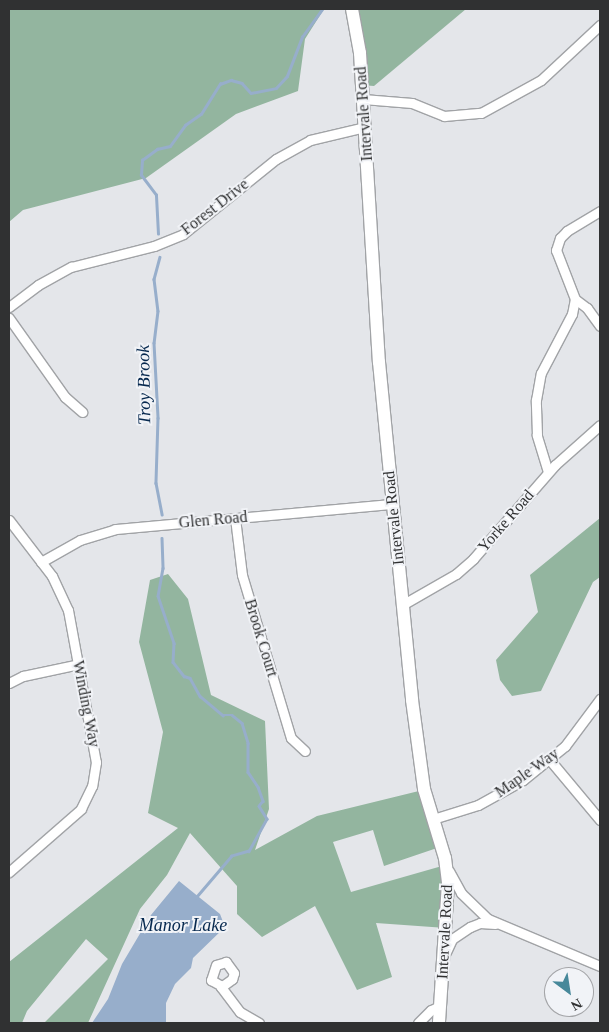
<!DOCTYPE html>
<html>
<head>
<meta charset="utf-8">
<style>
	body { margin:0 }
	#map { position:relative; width:609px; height:1032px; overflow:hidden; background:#e4e6ea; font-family:Georgia,serif }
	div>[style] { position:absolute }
	.forest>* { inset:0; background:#93b59f }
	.water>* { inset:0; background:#97aecb }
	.stream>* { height:2.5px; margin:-1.25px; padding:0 1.25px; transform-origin:1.25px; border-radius:1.25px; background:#97aecb }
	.roads { filter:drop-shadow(1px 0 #a1a3a6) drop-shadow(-1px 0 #a1a3a6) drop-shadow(0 1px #a1a3a6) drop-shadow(0 -1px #a1a3a6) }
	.street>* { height:9px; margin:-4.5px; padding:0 4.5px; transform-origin:4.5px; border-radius:4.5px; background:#fff }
	.secondary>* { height:12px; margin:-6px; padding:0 6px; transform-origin:6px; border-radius:6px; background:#fff }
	span { translate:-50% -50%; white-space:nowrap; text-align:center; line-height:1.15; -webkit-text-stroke:4px #f1f3f7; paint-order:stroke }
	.street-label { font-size:16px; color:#303132 }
	.water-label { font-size:18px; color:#07294f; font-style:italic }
	.frame { position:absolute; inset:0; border:10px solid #303132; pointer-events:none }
	.north { position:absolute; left:544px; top:967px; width:50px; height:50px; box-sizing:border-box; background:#f1f3f7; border:1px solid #a4a5a8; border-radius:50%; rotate:149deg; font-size:14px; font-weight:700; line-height:20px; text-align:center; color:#303132 }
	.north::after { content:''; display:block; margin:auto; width:18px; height:22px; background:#47889a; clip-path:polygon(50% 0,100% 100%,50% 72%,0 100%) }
</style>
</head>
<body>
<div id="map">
	<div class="forest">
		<i style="clip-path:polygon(9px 9px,324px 9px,305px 39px,298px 91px,236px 114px,146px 178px,23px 210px,9px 222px)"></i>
		<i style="clip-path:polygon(345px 9px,466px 9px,374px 86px,361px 85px)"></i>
		<i style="clip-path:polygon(600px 518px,600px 577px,593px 582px,541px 691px,512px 696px,500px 680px,496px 660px,538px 612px,530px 575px)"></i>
		<i style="clip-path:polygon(168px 574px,188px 599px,211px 695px,265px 721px,269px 809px,255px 850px,317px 816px,423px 790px,440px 847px,384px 866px,373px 830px,333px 842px,351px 892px,442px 866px,446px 928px,376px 923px,392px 977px,357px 990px,315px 906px,262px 937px,237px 914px,237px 886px,190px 833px,167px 875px,140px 909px,88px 1023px,44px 1023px,108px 959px,86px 939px,27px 1011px,22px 1023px,9px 1023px,9px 962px,178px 828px,148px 813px,163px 732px,139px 642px,150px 580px)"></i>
	</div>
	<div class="water">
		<i style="clip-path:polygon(179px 881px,220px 914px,225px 927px,193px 958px,191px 968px,175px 984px,166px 1003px,166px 1023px,92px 1023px,108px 999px,122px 964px,151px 915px)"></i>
	</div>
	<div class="stream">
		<i style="left:158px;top:234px;width:39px;rotate:-93deg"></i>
		<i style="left:156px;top:195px;width:25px;rotate:-127deg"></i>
		<i style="left:141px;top:175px;width:15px;rotate:-86deg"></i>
		<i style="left:142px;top:160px;width:19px;rotate:-36deg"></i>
		<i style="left:157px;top:149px;width:13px;rotate:-13deg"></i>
		<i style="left:170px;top:146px;width:26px;rotate:-54deg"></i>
		<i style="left:185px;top:125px;width:19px;rotate:-35deg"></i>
		<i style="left:201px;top:114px;width:36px;rotate:-58deg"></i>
		<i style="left:220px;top:84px;width:12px;rotate:-20deg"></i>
		<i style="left:231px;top:80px;width:11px;rotate:15deg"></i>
		<i style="left:242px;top:83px;width:13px;rotate:48deg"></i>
		<i style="left:251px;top:93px;width:25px;rotate:-11deg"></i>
		<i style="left:276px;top:88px;width:16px;rotate:-47deg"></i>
		<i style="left:287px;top:76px;width:42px;rotate:-69deg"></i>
		<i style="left:302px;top:37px;width:34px;rotate:-54deg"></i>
		<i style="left:160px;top:257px;width:23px;rotate:105deg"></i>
		<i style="left:154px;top:279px;width:32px;rotate:83deg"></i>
		<i style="left:158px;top:311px;width:32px;rotate:97deg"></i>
		<i style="left:154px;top:343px;width:75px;rotate:86.9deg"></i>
		<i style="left:158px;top:418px;width:65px;rotate:91.8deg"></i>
		<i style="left:156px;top:483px;width:32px;rotate:79deg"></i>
		<i style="left:162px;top:538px;width:30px;rotate:88deg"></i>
		<i style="left:163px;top:568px;width:28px;rotate:100deg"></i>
		<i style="left:158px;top:596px;width:50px;rotate:71.2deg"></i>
		<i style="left:174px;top:643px;width:19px;rotate:93deg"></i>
		<i style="left:173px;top:662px;width:18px;rotate:52deg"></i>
		<i style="left:184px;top:676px;width:6px;rotate:18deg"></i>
		<i style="left:190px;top:678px;width:21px;rotate:61deg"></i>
		<i style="left:200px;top:696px;width:30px;rotate:40deg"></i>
		<i style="left:223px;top:715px;width:9px"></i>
		<i style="left:232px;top:715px;width:13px;rotate:39deg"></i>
		<i style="left:242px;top:723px;width:21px;rotate:73deg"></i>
		<i style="left:248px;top:743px;width:29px;rotate:90deg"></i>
		<i style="left:248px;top:772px;width:18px;rotate:56deg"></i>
		<i style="left:258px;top:787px;width:15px;rotate:70deg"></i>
		<i style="left:263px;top:801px;width:6px;rotate:129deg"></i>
		<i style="left:259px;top:806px;width:15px;rotate:58deg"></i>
		<i style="left:267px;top:819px;width:37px;rotate:119deg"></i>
		<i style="left:249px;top:851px;width:18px;rotate:164deg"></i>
		<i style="left:232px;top:856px;width:55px;rotate:130.6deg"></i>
	</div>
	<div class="roads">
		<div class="street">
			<i style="left:363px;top:99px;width:49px;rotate:4.7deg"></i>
			<i style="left:412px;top:103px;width:35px;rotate:22deg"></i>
			<i style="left:444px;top:116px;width:37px;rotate:-5deg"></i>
			<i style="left:481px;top:113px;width:68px;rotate:-28.8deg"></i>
			<i style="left:541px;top:80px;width:81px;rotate:-43deg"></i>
			<i style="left:600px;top:211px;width:39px;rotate:149deg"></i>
			<i style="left:567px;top:231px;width:10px;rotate:135deg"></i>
			<i style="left:560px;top:238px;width:13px;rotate:108deg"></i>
			<i style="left:556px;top:250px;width:53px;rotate:68.8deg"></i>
			<i style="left:575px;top:299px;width:15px;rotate:37deg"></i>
			<i style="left:587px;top:308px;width:22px;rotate:54deg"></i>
			<i style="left:9px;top:307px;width:36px;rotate:-37deg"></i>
			<i style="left:38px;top:285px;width:38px;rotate:-29deg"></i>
			<i style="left:71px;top:267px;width:86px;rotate:-14.2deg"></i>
			<i style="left:154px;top:246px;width:31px;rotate:-22deg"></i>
			<i style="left:183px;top:234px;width:119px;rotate:-38.9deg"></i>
			<i style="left:276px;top:159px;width:39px;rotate:-29deg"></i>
			<i style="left:310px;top:140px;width:57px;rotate:-13.3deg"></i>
			<i style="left:9px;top:318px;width:97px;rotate:54.7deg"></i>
			<i style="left:65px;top:397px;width:23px;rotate:41deg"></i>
			<i style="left:548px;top:472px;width:39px;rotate:-107deg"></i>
			<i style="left:537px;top:435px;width:35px;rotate:-92deg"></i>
			<i style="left:536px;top:400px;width:27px;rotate:-80deg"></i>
			<i style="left:541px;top:373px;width:67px;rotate:-62.3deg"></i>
			<i style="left:572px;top:314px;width:15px;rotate:-79deg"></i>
			<i style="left:235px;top:518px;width:57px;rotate:83deg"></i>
			<i style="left:242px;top:575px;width:170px;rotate:73.3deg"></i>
			<i style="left:291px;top:738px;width:19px;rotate:43deg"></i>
			<i style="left:9px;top:520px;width:71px;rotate:52.5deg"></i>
			<i style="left:52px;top:576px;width:38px;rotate:65deg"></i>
			<i style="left:68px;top:610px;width:155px;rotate:79.6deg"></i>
			<i style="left:96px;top:762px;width:24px;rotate:99deg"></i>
			<i style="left:92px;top:786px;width:25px;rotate:116deg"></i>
			<i style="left:81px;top:809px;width:96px;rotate:138.8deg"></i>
			<i style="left:41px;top:562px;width:45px;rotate:-29.4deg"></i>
			<i style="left:80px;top:540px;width:37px;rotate:-17deg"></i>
			<i style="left:115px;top:529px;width:278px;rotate:-5.2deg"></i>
			<i style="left:402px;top:605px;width:62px;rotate:-29.9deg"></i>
			<i style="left:456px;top:574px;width:23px;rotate:-41deg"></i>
			<i style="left:473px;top:559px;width:125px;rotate:-48.9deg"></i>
			<i style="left:555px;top:465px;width:60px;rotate:-41.6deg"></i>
			<i style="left:9px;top:683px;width:16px;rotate:-27deg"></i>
			<i style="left:23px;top:676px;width:57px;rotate:-12.1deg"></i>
			<i style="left:549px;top:759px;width:80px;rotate:50.1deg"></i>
			<i style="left:433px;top:819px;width:47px;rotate:-17.3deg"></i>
			<i style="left:478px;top:805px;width:51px;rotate:-29.1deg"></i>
			<i style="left:523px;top:780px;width:54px;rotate:-39deg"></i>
			<i style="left:565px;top:746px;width:59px;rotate:-53.3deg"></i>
			<i style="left:449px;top:871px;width:25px;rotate:61deg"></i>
			<i style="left:461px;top:893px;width:37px;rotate:44deg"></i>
			<i style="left:488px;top:919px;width:121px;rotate:22.8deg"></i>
			<i style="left:446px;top:952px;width:14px;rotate:-65deg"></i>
			<i style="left:452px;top:939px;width:22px;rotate:-34deg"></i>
			<i style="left:470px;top:927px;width:11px;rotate:-22deg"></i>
			<i style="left:480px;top:923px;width:15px;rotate:4deg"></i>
			<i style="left:221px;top:987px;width:14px;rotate:-36deg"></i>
			<i style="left:232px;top:979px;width:6px;rotate:-72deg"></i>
			<i style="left:234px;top:973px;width:14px;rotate:-126deg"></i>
			<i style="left:226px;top:962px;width:10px;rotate:163deg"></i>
			<i style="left:216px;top:965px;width:16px;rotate:108deg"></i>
			<i style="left:211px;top:980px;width:10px;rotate:29deg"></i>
			<i style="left:220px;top:985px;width:2px;rotate:63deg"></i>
			<i style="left:221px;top:987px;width:31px;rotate:53deg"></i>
			<i style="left:240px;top:1012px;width:22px;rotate:30deg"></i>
			<i style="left:418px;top:1023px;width:18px;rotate:-45deg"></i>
			<i style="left:431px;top:1010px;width:10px;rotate:-24deg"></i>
		</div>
		<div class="secondary">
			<i style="left:352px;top:9px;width:45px;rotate:79.7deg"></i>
			<i style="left:360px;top:53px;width:310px;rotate:86.5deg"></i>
			<i style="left:379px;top:362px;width:340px;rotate:84.4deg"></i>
			<i style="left:412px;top:700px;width:90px;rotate:82.3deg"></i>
			<i style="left:424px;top:789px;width:72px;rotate:73.1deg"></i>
			<i style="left:445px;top:858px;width:25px;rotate:83deg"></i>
			<i style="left:448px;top:883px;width:140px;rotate:93.7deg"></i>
		</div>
	</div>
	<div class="street-label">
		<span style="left:364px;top:114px;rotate:-94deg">Intervale Road</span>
		<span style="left:215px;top:207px;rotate:-38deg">Forest Drive</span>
		<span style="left:394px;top:518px;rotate:-96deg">Intervale Road</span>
		<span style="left:213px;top:520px;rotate:-5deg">Glen Road</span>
		<span style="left:506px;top:521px;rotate:-49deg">Yorke Road</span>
		<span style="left:261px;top:638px;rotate:73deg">Brook Court</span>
		<span style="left:86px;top:704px;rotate:79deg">Winding Way</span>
		<span style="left:527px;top:773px;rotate:-35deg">Maple Way</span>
		<span style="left:445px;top:932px;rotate:-87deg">Intervale Road</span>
	</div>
	<div class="water-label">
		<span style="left:144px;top:385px;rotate:-91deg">Troy Brook</span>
		<span style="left:183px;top:925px">Manor Lake</span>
	</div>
	<div class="frame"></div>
	<div class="north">N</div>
</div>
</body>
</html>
